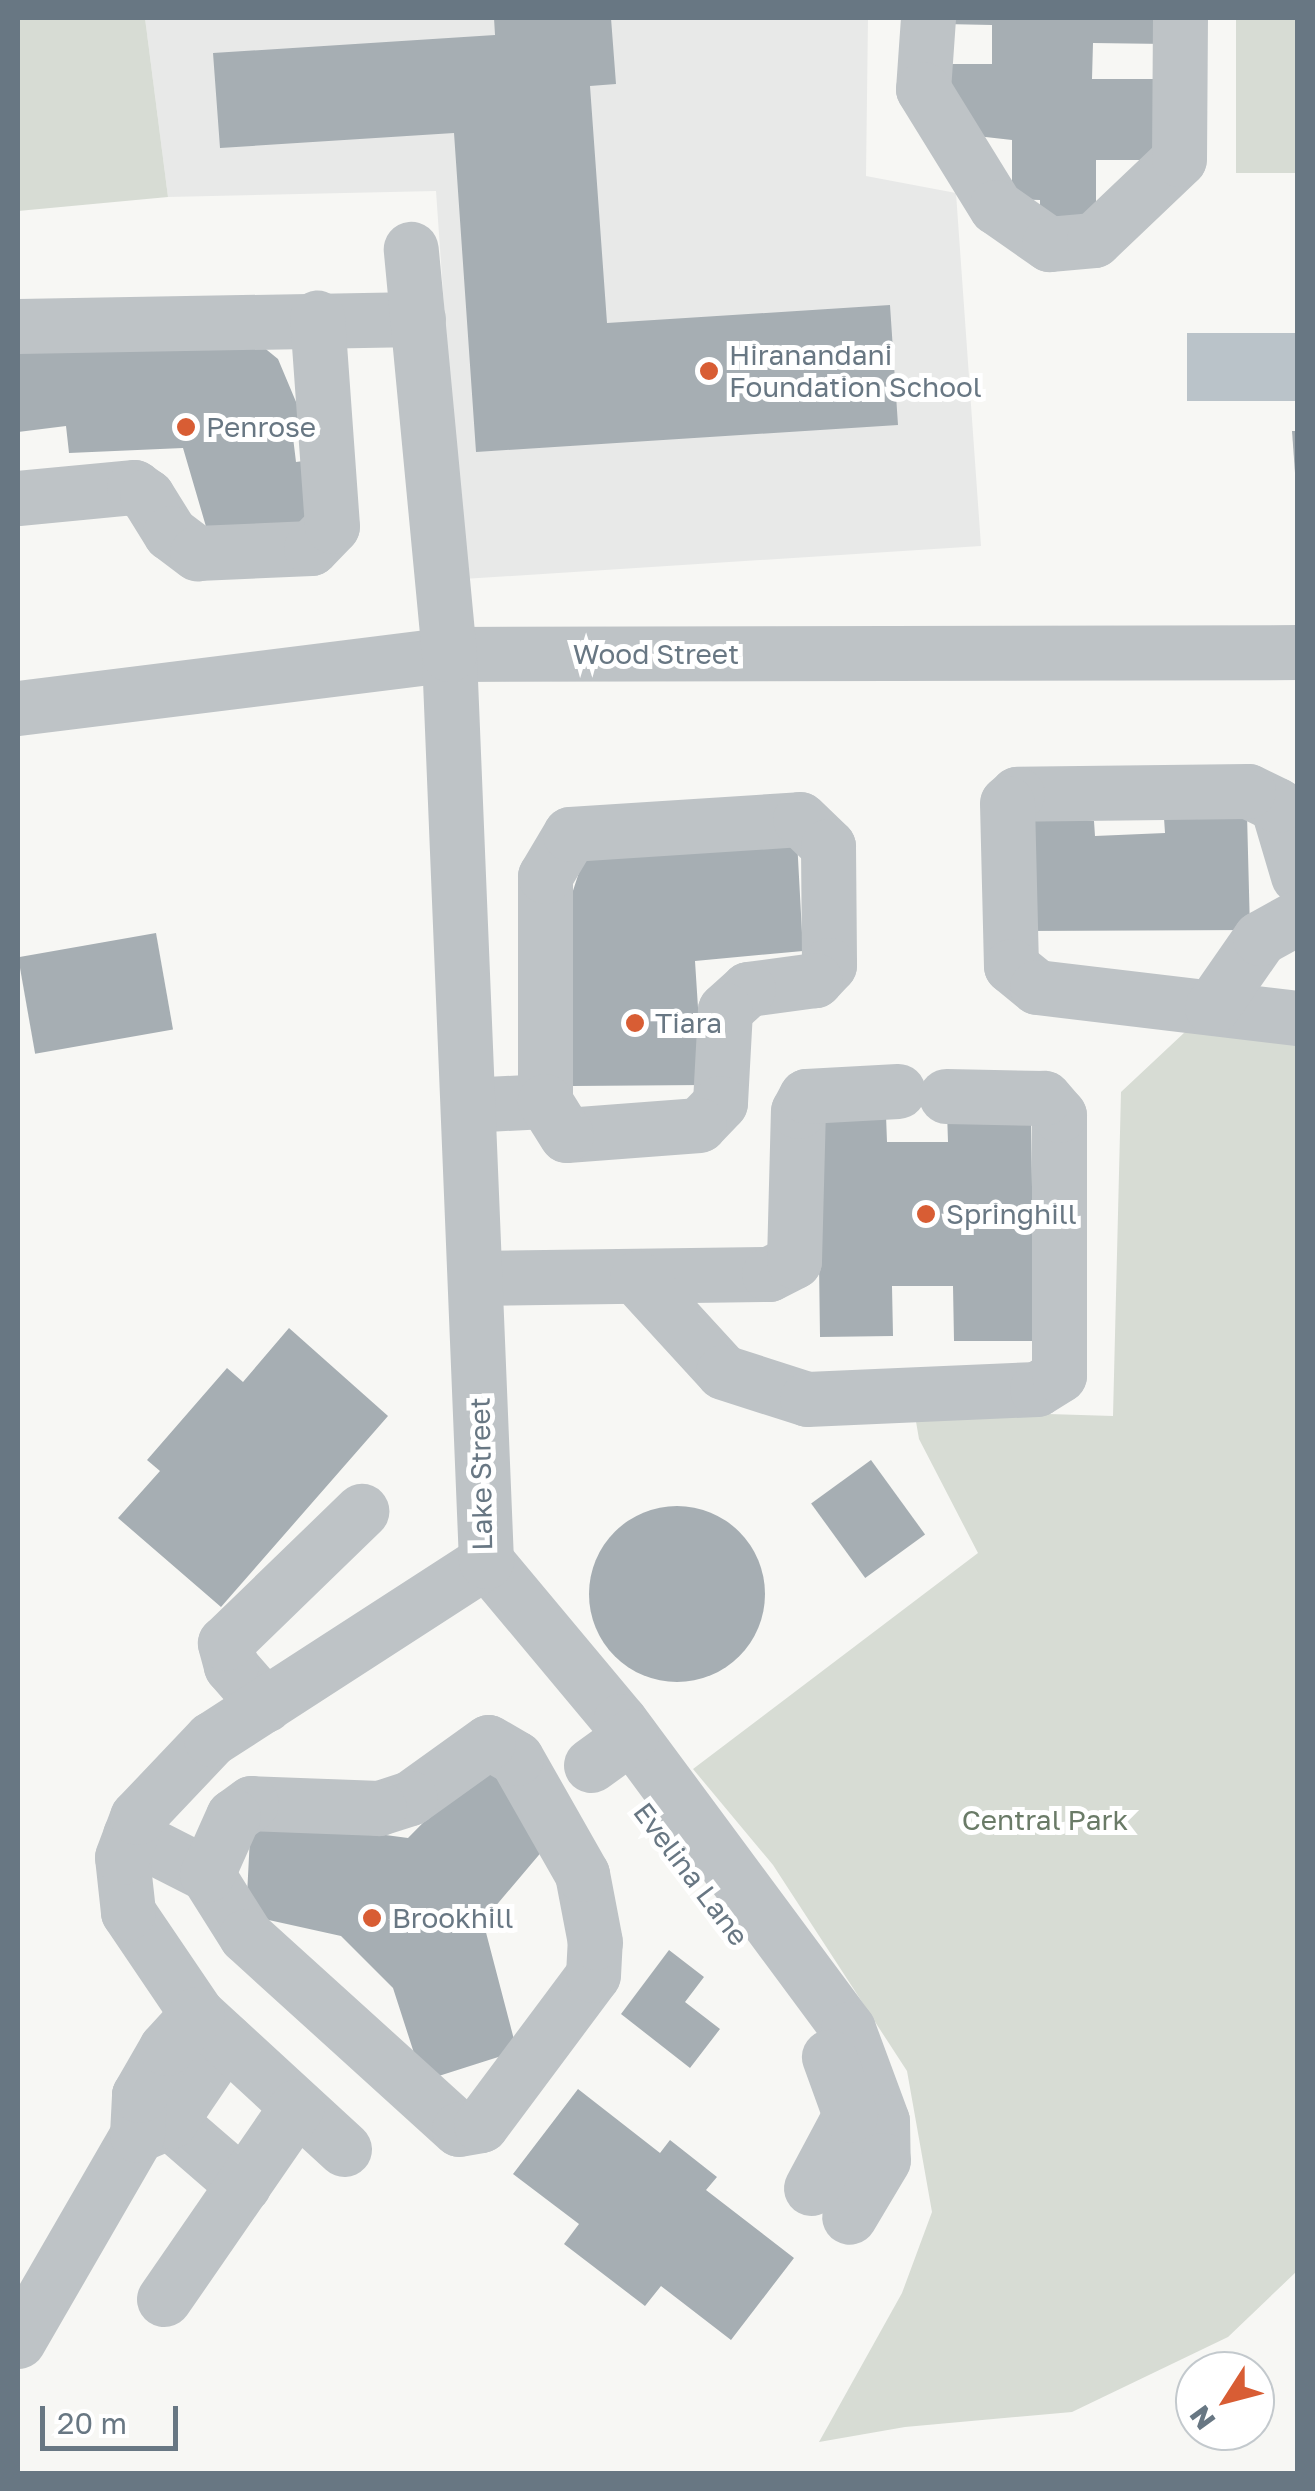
<!DOCTYPE html>
<html>
<head>
<meta charset="utf-8">
<style>
	body { margin:0 }
	#map { position:relative; width:1315px; height:2491px; overflow:hidden; background:#f7f7f4; font-family:"Golos Text",sans-serif }
	div>[style] { position:absolute }
	.built>* { inset:0; background:#e8e9e8 }
	.green>* { inset:0; background:#d7dcd4; transform-origin:0 0 }
	.water>* { inset:0; background:#bac3c9; transform-origin:0 0 }
	.building>* { inset:0; background:#a6aeb3; transform-origin:0 0 }
	.round { border-radius:50% }
	.minor>* { height:55px; margin:-27.5px; padding:0 27.5px; transform-origin:27.5px; border-radius:27.5px; background:#bec3c6 }
	.dots>* { width:28px; height:28px; translate:-50% -50%; box-sizing:border-box; border:5px solid #fff; border-radius:50% }
	span { translate:-50% -50%; white-space:nowrap; text-align:center; line-height:1.15; -webkit-text-stroke:10px #fff; paint-order:stroke }
	.poi-label { font-size:28px; color:#687783 }
	.left { translate:0 -50%; text-align:left }
	.street-label { font-size:28px; color:#687783 }
	.park-label { font-size:28px; color:#6a7b67 }
	.frame { position:absolute; inset:0; border:20px solid #687783; pointer-events:none }
	.north { position:absolute; left:1175px; top:2351px; width:100px; height:100px; box-sizing:border-box; background:#fff; border:2px solid #c3c9cd; border-radius:50%; rotate:234deg; font-size:28px; font-weight:700; line-height:40px; text-align:center; color:#687783 }
	.north::after { content:''; display:block; margin:auto; width:35px; height:45px; background:#d85d34; clip-path:polygon(50% 0,100% 100%,50% 72%,0 100%) }
	.scale { position:absolute; left:40px; top:2406px; width:138px; height:45px; box-sizing:border-box; border:5px solid #687783; border-top:0; padding-left:12px; font-size:30px; line-height:35px; white-space:nowrap; color:#687783; -webkit-text-stroke:8px #fff; paint-order:stroke }
</style>
</head>
<body>
<div id="map">
	<div class="built">
		<i style="clip-path:polygon(145px 18px,868px 18px,866px 176px,956px 193px,981px 546px,463px 579px,436px 191px,168px 197px)"></i>
	</div>
	<div class="green">
		<i style="clip-path:polygon(18px 18px,145px 18px,168px 197px,18px 211px)"></i>
		<i style="left:1236px;top:18px;width:61px;height:155px"></i>
		<i style="clip-path:polygon(1185px 1032px,1297px 1045px,1297px 2271px,1228px 2337px,1072px 2412px,905px 2427px,819px 2442px,902px 2293px,932px 2212px,907px 2071px,773px 1865px,693px 1769px,978px 1553px,919px 1439px,914px 1410px,1113px 1416px,1121px 1092px)"></i>
	</div>
	<div class="water">
		<i style="left:1297px;top:333px;width:68px;height:110px;rotate:90deg"></i>
	</div>
	<div class="building">
		<i style="clip-path:polygon(494px 18px,611px 18px,616px 84px,590px 86px,607px 323px,890px 305px,898px 425px,476px 452px,454px 133px,220px 148px,213px 53px,495px 35px)"></i>
		<i style="clip-path:polygon(944px 18px,1165px 18px,1166px 44px,1093px 43px,1092px 79px,1165px 79px,1165px 160px,1096px 160px,1096px 220px,1040px 219px,1040px 200px,1012px 199px,1012px 140px,959px 134px,943px 64px,992px 64px,992px 25px,944px 24px)"></i>
		<i style="clip-path:polygon(235px 324px,278px 359px,307px 428px,292px 429px,296px 462px,311px 460px,319px 522px,207px 530px,183px 448px,69px 453px,66px 426px,18px 432px,18px 336px)"></i>
		<i style="clip-path:polygon(1292px 431px,1298px 431px,1298px 473px,1295px 473px)"></i>
		<i style="clip-path:polygon(1019px 811px,1094px 821px,1095px 836px,1165px 833px,1164px 818px,1247px 814px,1250px 930px,1023px 931px)"></i>
		<i style="clip-path:polygon(797px 840px,803px 951px,695px 961px,703px 1085px,572px 1086px,569px 903px,585px 854px)"></i>
		<i style="left:156px;top:933px;width:98px;height:140px;rotate:80deg"></i>
		<i style="clip-path:polygon(1031px 1111px,1034px 1341px,954px 1341px,953px 1286px,892px 1286px,893px 1336px,820px 1337px,817px 1115px,886px 1115px,887px 1142px,948px 1142px,947px 1112px)"></i>
		<i style="clip-path:polygon(289px 1328px,388px 1416px,221px 1607px,118px 1518px,160px 1471px,147px 1460px,227px 1368px,243px 1382px)"></i>
		<i style="left:871px;top:1460px;width:92px;height:74px;rotate:54deg"></i>
		<i class="round" style="left:589px;top:1506px;width:176px;height:176px"></i>
		<i style="clip-path:polygon(486px 1759px,549px 1843px,483px 1921px,517px 2051px,423px 2081px,393px 1988px,341px 1936px,246px 1915px,251px 1817px,408px 1838px)"></i>
		<i style="clip-path:polygon(669px 1950px,704px 1977px,685px 2002px,720px 2029px,690px 2068px,621px 2014px)"></i>
		<i style="clip-path:polygon(578px 2089px,660px 2153px,670px 2140px,717px 2177px,706px 2190px,794px 2258px,731px 2340px,661px 2286px,645px 2306px,564px 2244px,579px 2224px,513px 2174px)"></i>
	</div>
	<div class="minor">
		<i style="left:928px;top:18px;width:71px;rotate:94deg"></i>
		<i style="left:923px;top:89px;width:139px;rotate:58.3deg"></i>
		<i style="left:996px;top:207px;width:65px;rotate:34.9deg"></i>
		<i style="left:1049px;top:244px;width:45px;rotate:-5.1deg"></i>
		<i style="left:1094px;top:240px;width:117px;rotate:-43.6deg"></i>
		<i style="left:1179px;top:159px;width:141px;rotate:-89.6deg"></i>
		<i style="left:18px;top:326px;width:400px;rotate:-1deg"></i>
		<i style="left:18px;top:498px;width:117px;rotate:-5.4deg"></i>
		<i style="left:134px;top:487px;width:16px;rotate:35deg"></i>
		<i style="left:147px;top:496px;width:44px;rotate:58.1deg"></i>
		<i style="left:170px;top:533px;width:34px;rotate:37deg"></i>
		<i style="left:197px;top:553px;width:114px;rotate:-2.5deg"></i>
		<i style="left:311px;top:548px;width:30px;rotate:-46deg"></i>
		<i style="left:332px;top:526px;width:209px;rotate:-94.1deg"></i>
		<i style="left:18px;top:708px;width:434px;rotate:-7.1deg"></i>
		<i style="left:449px;top:654px;width:849px;rotate:-0.13deg"></i>
		<i style="left:1298px;top:876px;width:74px;rotate:-106.5deg"></i>
		<i style="left:1277px;top:805px;width:32px;rotate:-154deg"></i>
		<i style="left:1248px;top:791px;width:231px;rotate:179.3deg"></i>
		<i style="left:1017px;top:794px;width:13px;rotate:138deg"></i>
		<i style="left:1007px;top:803px;width:163px;rotate:88.6deg"></i>
		<i style="left:1011px;top:966px;width:33px;rotate:39deg"></i>
		<i style="left:1037px;top:987px;width:263px;rotate:6.8deg"></i>
		<i style="left:1212px;top:1007px;width:84px;rotate:-55.2deg"></i>
		<i style="left:1260px;top:938px;width:43px;rotate:-28.9deg"></i>
		<i style="left:468px;top:1105px;width:77px;rotate:-3deg"></i>
		<i style="left:545px;top:1101px;width:225px;rotate:-90deg"></i>
		<i style="left:545px;top:876px;width:49px;rotate:-59.2deg"></i>
		<i style="left:570px;top:834px;width:230px;rotate:-3.7deg"></i>
		<i style="left:800px;top:819px;width:39px;rotate:44deg"></i>
		<i style="left:828px;top:846px;width:119px;rotate:89.5deg"></i>
		<i style="left:829px;top:965px;width:21px;rotate:133deg"></i>
		<i style="left:815px;top:980px;width:68px;rotate:172.3deg"></i>
		<i style="left:748px;top:989px;width:31px;rotate:138deg"></i>
		<i style="left:725px;top:1010px;width:93px;rotate:93.1deg"></i>
		<i style="left:720px;top:1103px;width:30px;rotate:134deg"></i>
		<i style="left:699px;top:1125px;width:133px;rotate:175.7deg"></i>
		<i style="left:566px;top:1135px;width:40px;rotate:-122deg"></i>
		<i style="left:475px;top:1278px;width:294px;rotate:-0.8deg"></i>
		<i style="left:769px;top:1274px;width:28px;rotate:-27deg"></i>
		<i style="left:794px;top:1261px;width:150px;rotate:-88.5deg"></i>
		<i style="left:798px;top:1111px;width:17px;rotate:-62deg"></i>
		<i style="left:806px;top:1096px;width:92px;rotate:-3.1deg"></i>
		<i style="left:637px;top:1278px;width:127px;rotate:47.5deg"></i>
		<i style="left:723px;top:1372px;width:88px;rotate:17.8deg"></i>
		<i style="left:807px;top:1399px;width:230px;rotate:-2.5deg"></i>
		<i style="left:1037px;top:1389px;width:26px;rotate:-32deg"></i>
		<i style="left:1059px;top:1375px;width:260px;rotate:-90deg"></i>
		<i style="left:1059px;top:1115px;width:23px;rotate:-131deg"></i>
		<i style="left:1044px;top:1098px;width:98px;rotate:-178.8deg"></i>
		<i style="left:486px;top:1561px;width:209px;rotate:50.1deg"></i>
		<i style="left:620px;top:1721px;width:383px;rotate:53.5deg"></i>
		<i style="left:848px;top:2029px;width:98px;rotate:69.7deg"></i>
		<i style="left:882px;top:2121px;width:39px;rotate:89deg"></i>
		<i style="left:883px;top:2160px;width:66px;rotate:120.8deg"></i>
		<i style="left:265px;top:1705px;width:52px;rotate:-131.1deg"></i>
		<i style="left:231px;top:1666px;width:24px;rotate:-105deg"></i>
		<i style="left:225px;top:1643px;width:190px;rotate:-44.1deg"></i>
		<i style="left:591px;top:1765px;width:49px;rotate:-35.9deg"></i>
		<i style="left:130px;top:1835px;width:86px;rotate:26.9deg"></i>
		<i style="left:207px;top:1874px;width:73px;rotate:57.8deg"></i>
		<i style="left:246px;top:1936px;width:287px;rotate:42.2deg"></i>
		<i style="left:459px;top:2129px;width:22px;rotate:-10deg"></i>
		<i style="left:481px;top:2125px;width:187px;rotate:-53.3deg"></i>
		<i style="left:593px;top:1975px;width:33px;rotate:-87deg"></i>
		<i style="left:595px;top:1942px;width:69px;rotate:-100.8deg"></i>
		<i style="left:582px;top:1874px;width:133px;rotate:-119.6deg"></i>
		<i style="left:516px;top:1758px;width:32px;rotate:-150deg"></i>
		<i style="left:488px;top:1742px;width:96px;rotate:144.3deg"></i>
		<i style="left:410px;top:1798px;width:33px;rotate:162deg"></i>
		<i style="left:379px;top:1808px;width:128px;rotate:-177.8deg"></i>
		<i style="left:251px;top:1803px;width:22px;rotate:144deg"></i>
		<i style="left:233px;top:1816px;width:64px;rotate:114.1deg"></i>
		<i style="left:139px;top:2095px;width:138px;rotate:40.9deg"></i>
		<i style="left:137px;top:2135px;width:36px;rotate:-23deg"></i>
		<i style="left:170px;top:2121px;width:98px;rotate:-55.8deg"></i>
		<i style="left:344px;top:2149px;width:200px;rotate:-137.4deg"></i>
		<i style="left:197px;top:2014px;width:123px;rotate:-124.1deg"></i>
		<i style="left:128px;top:1912px;width:55px;rotate:-96.2deg"></i>
		<i style="left:122px;top:1857px;width:43px;rotate:-69.4deg"></i>
		<i style="left:137px;top:1817px;width:108px;rotate:-46.5deg"></i>
		<i style="left:211px;top:1739px;width:328px;rotate:-32.9deg"></i>
		<i style="left:486px;top:1561px;width:908px;rotate:-92.34deg"></i>
		<i style="left:449px;top:654px;width:407px;rotate:-95.4deg"></i>
		<i style="left:811px;top:2188px;width:83px;rotate:-61.9deg"></i>
		<i style="left:850px;top:2115px;width:62px;rotate:-109.9deg"></i>
		<i style="left:164px;top:2299px;width:234px;rotate:-55.4deg"></i>
		<i style="left:18px;top:2341px;width:238px;rotate:-60deg"></i>
		<i style="left:137px;top:2135px;width:40px;rotate:-87.1deg"></i>
		<i style="left:139px;top:2095px;width:54px;rotate:-60.1deg"></i>
		<i style="left:166px;top:2048px;width:46px;rotate:-47.6deg"></i>
	</div>
	<div class="dots">
		<i style="left:709px;top:371px;background:#d85d34"></i>
		<i style="left:186px;top:427px;background:#d85d34"></i>
		<i style="left:635px;top:1023px;background:#d85d34"></i>
		<i style="left:926px;top:1214px;background:#d85d34"></i>
		<i style="left:372px;top:1918px;background:#d85d34"></i>
	</div>
	<div class="poi-label">
		<span class="left" style="left:729px;top:371px">Hiranandani<br>Foundation School</span>
		<span class="left" style="left:206px;top:427px">Penrose</span>
		<span class="left" style="left:655px;top:1023px">Tiara</span>
		<span class="left" style="left:946px;top:1214px">Springhill</span>
		<span class="left" style="left:392px;top:1918px">Brookhill</span>
	</div>
	<div class="street-label">
		<span style="left:656px;top:654px">Wood Street</span>
		<span style="left:481px;top:1474px;rotate:-91deg">Lake Street</span>
		<span style="left:691px;top:1874px;rotate:53deg">Evelina Lane</span>
	</div>
	<div class="park-label">
		<span style="left:1045px;top:1820px">Central Park</span>
	</div>
	<div class="frame"></div>
	<div class="north">N</div>
	<div class="scale">20 m</div>
</div>
</body>
</html>
